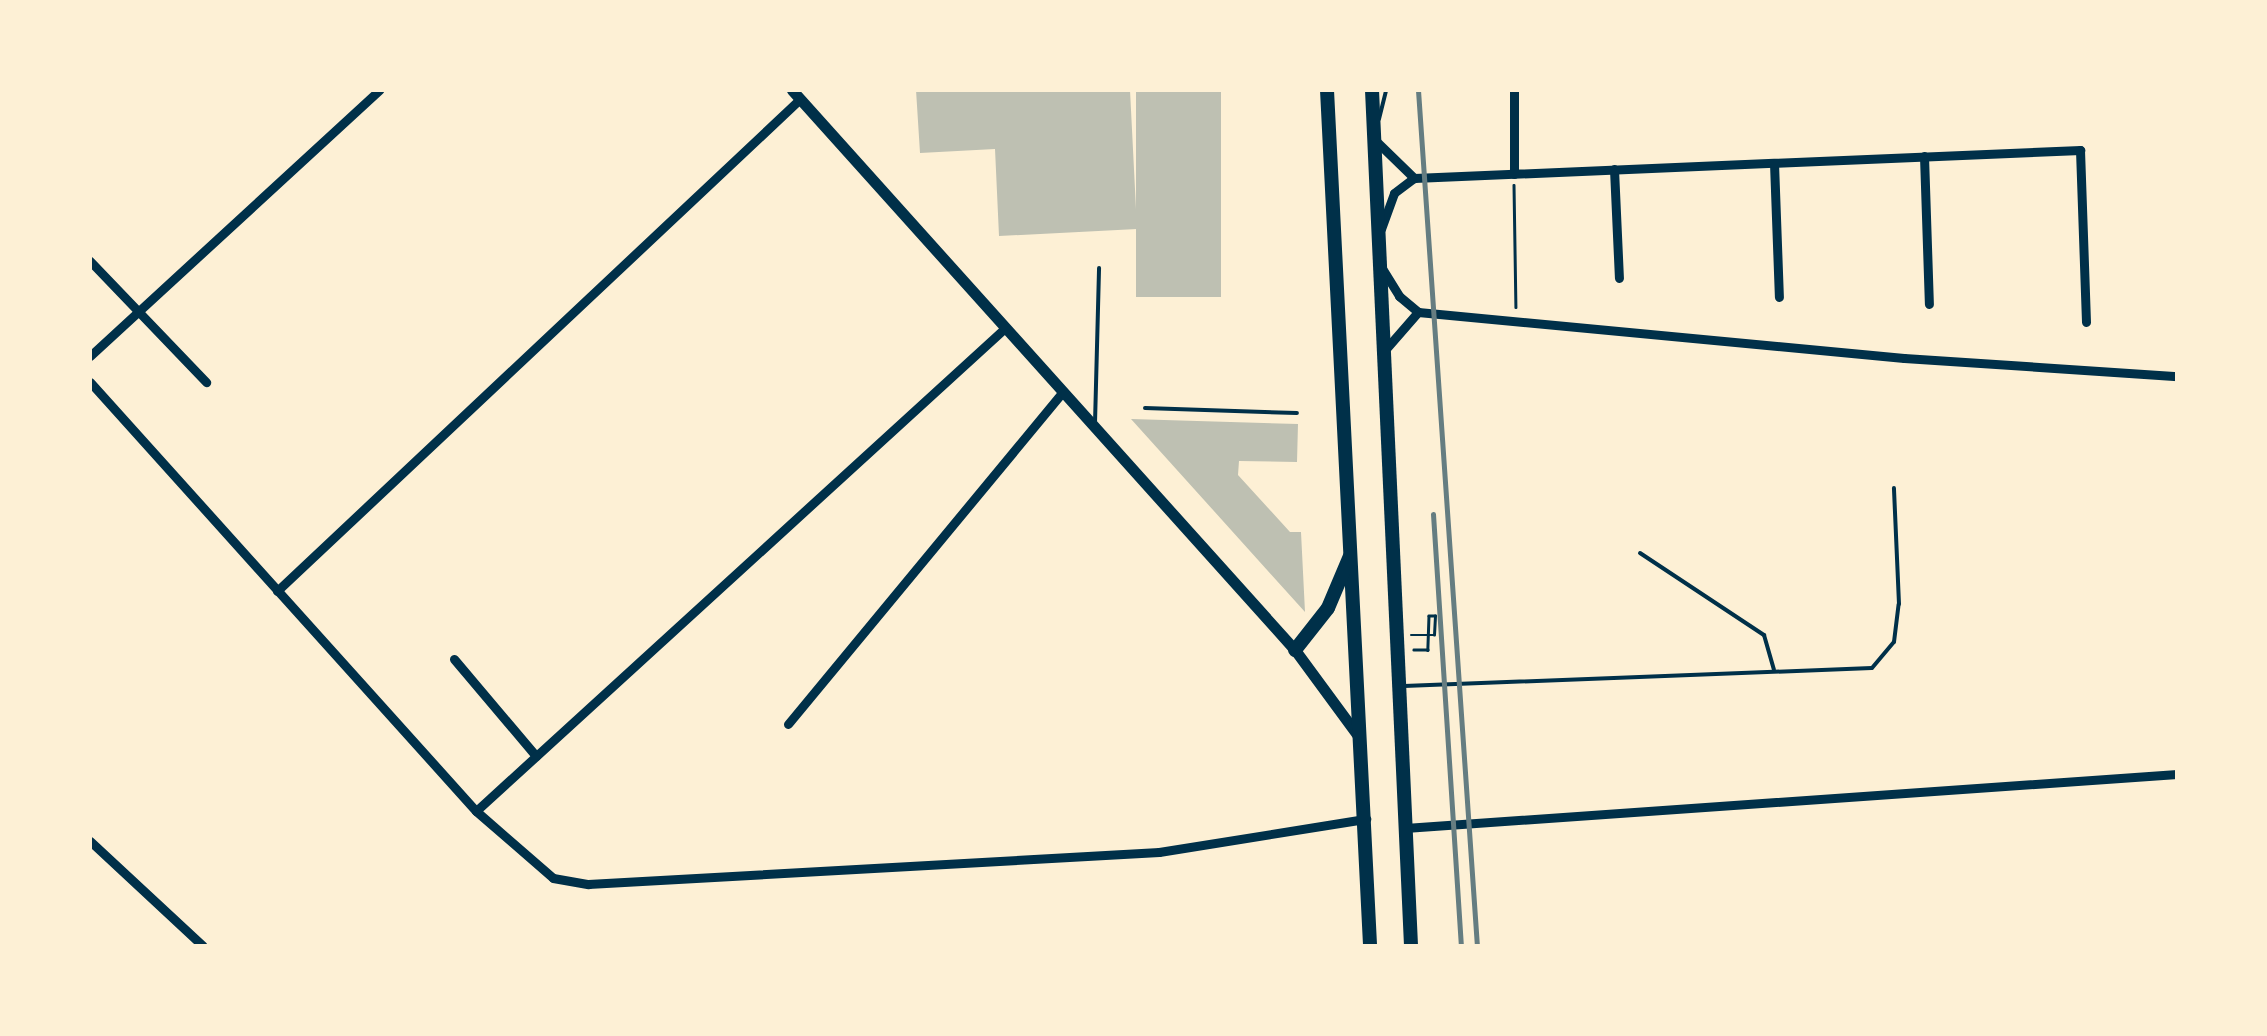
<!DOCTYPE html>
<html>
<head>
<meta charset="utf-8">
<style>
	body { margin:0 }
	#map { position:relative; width:2267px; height:1036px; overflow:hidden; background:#fdf0d5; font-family:"PT Sans Narrow",sans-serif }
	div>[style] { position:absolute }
	.building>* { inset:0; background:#bec0b2; transform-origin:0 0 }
	.path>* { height:2.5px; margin:-1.25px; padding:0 1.25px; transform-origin:1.25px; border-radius:1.25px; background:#003049 }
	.service>* { height:4px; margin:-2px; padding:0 2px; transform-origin:2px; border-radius:2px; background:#003049 }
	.minor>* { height:9px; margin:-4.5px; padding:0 4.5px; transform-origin:4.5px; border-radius:4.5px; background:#003049 }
	.tertiary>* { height:11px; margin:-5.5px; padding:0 5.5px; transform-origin:5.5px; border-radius:5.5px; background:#003049 }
	.primary>* { height:14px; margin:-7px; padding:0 7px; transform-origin:7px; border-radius:7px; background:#003049 }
	.rail>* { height:5px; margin:-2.5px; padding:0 2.5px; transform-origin:2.5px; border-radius:2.5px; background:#657d81 }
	span { translate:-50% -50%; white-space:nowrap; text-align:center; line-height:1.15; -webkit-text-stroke:10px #fdf0d5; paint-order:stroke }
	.frame { position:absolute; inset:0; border:92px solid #fdf0d5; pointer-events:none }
</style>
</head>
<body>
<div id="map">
	<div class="building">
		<i style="clip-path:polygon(916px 90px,1130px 90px,1137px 229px,999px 236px,995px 149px,920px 153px)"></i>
		<i style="left:1136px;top:90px;width:85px;height:207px"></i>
		<i style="clip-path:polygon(1131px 419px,1298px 424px,1297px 462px,1239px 461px,1238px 475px,1290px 532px,1301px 532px,1305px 612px)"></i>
	</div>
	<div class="path">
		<i style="left:1514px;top:185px;width:122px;rotate:89.1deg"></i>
		<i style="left:1411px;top:635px;width:23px"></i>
		<i style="left:1434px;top:635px;width:19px;rotate:-87deg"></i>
		<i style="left:1435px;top:616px;width:6px;rotate:180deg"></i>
		<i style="left:1429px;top:616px;width:34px;rotate:92deg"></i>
		<i style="left:1428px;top:650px;width:14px;rotate:180deg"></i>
	</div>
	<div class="service">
		<i style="left:1379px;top:119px;width:30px;rotate:-76deg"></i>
		<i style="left:1145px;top:408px;width:152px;rotate:1.9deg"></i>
		<i style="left:1095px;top:423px;width:155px;rotate:-88.5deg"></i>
		<i style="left:1640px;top:553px;width:149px;rotate:33.5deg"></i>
		<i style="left:1764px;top:635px;width:36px;rotate:74deg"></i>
		<i style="left:1404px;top:686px;width:468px;rotate:-2.2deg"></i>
		<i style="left:1872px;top:668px;width:34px;rotate:-50deg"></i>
		<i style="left:1894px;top:642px;width:38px;rotate:-83deg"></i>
		<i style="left:1899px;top:604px;width:116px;rotate:-92.5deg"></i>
	</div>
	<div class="minor">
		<i style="left:1514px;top:90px;width:84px;rotate:90deg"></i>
		<i style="left:1377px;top:142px;width:52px;rotate:44.2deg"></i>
		<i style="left:1924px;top:156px;width:148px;rotate:88.1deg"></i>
		<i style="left:1774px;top:163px;width:134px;rotate:87.9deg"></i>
		<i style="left:1614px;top:169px;width:109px;rotate:87.4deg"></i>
		<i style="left:1381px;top:229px;width:38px;rotate:-70deg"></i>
		<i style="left:1394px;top:193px;width:25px;rotate:-37deg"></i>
		<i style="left:1414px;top:178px;width:667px;rotate:-2.41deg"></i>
		<i style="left:2080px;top:150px;width:172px;rotate:88deg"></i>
		<i style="left:90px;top:261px;width:168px;rotate:46.2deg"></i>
		<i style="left:1383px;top:270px;width:31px;rotate:58deg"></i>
		<i style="left:1399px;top:296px;width:25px;rotate:40deg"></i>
		<i style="left:1418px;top:312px;width:488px;rotate:5.4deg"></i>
		<i style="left:1904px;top:358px;width:274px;rotate:3.8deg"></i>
		<i style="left:1384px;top:351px;width:52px;rotate:-48.9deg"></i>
		<i style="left:90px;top:356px;width:393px;rotate:-42.6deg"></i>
		<i style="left:90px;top:382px;width:577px;rotate:48.02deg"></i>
		<i style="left:476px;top:811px;width:102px;rotate:41deg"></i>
		<i style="left:553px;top:878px;width:36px;rotate:10deg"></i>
		<i style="left:588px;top:884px;width:572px;rotate:-3.21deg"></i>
		<i style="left:1159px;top:852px;width:210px;rotate:-9.1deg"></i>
		<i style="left:277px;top:591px;width:718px;rotate:-43.25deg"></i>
		<i style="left:454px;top:659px;width:127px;rotate:49.8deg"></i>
		<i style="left:788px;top:724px;width:431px;rotate:-50.4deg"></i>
		<i style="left:476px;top:811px;width:716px;rotate:-42.4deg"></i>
		<i style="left:1405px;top:828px;width:774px;rotate:-4deg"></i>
		<i style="left:90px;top:841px;width:154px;rotate:42.9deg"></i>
	</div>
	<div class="tertiary">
		<i style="left:792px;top:90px;width:753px;rotate:48.07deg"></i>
		<i style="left:1295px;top:650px;width:108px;rotate:53.7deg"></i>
	</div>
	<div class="primary">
		<i style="left:1327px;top:90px;width:857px;rotate:87.12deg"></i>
		<i style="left:1372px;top:90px;width:857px;rotate:87.39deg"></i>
		<i style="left:1295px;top:650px;width:53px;rotate:-51.8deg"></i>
		<i style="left:1328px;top:608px;width:56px;rotate:-67.1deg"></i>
	</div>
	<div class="rail">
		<i style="left:1418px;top:90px;width:858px;rotate:86.06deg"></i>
		<i style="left:1433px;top:514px;width:433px;rotate:86.3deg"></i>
	</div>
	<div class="frame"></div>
</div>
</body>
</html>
